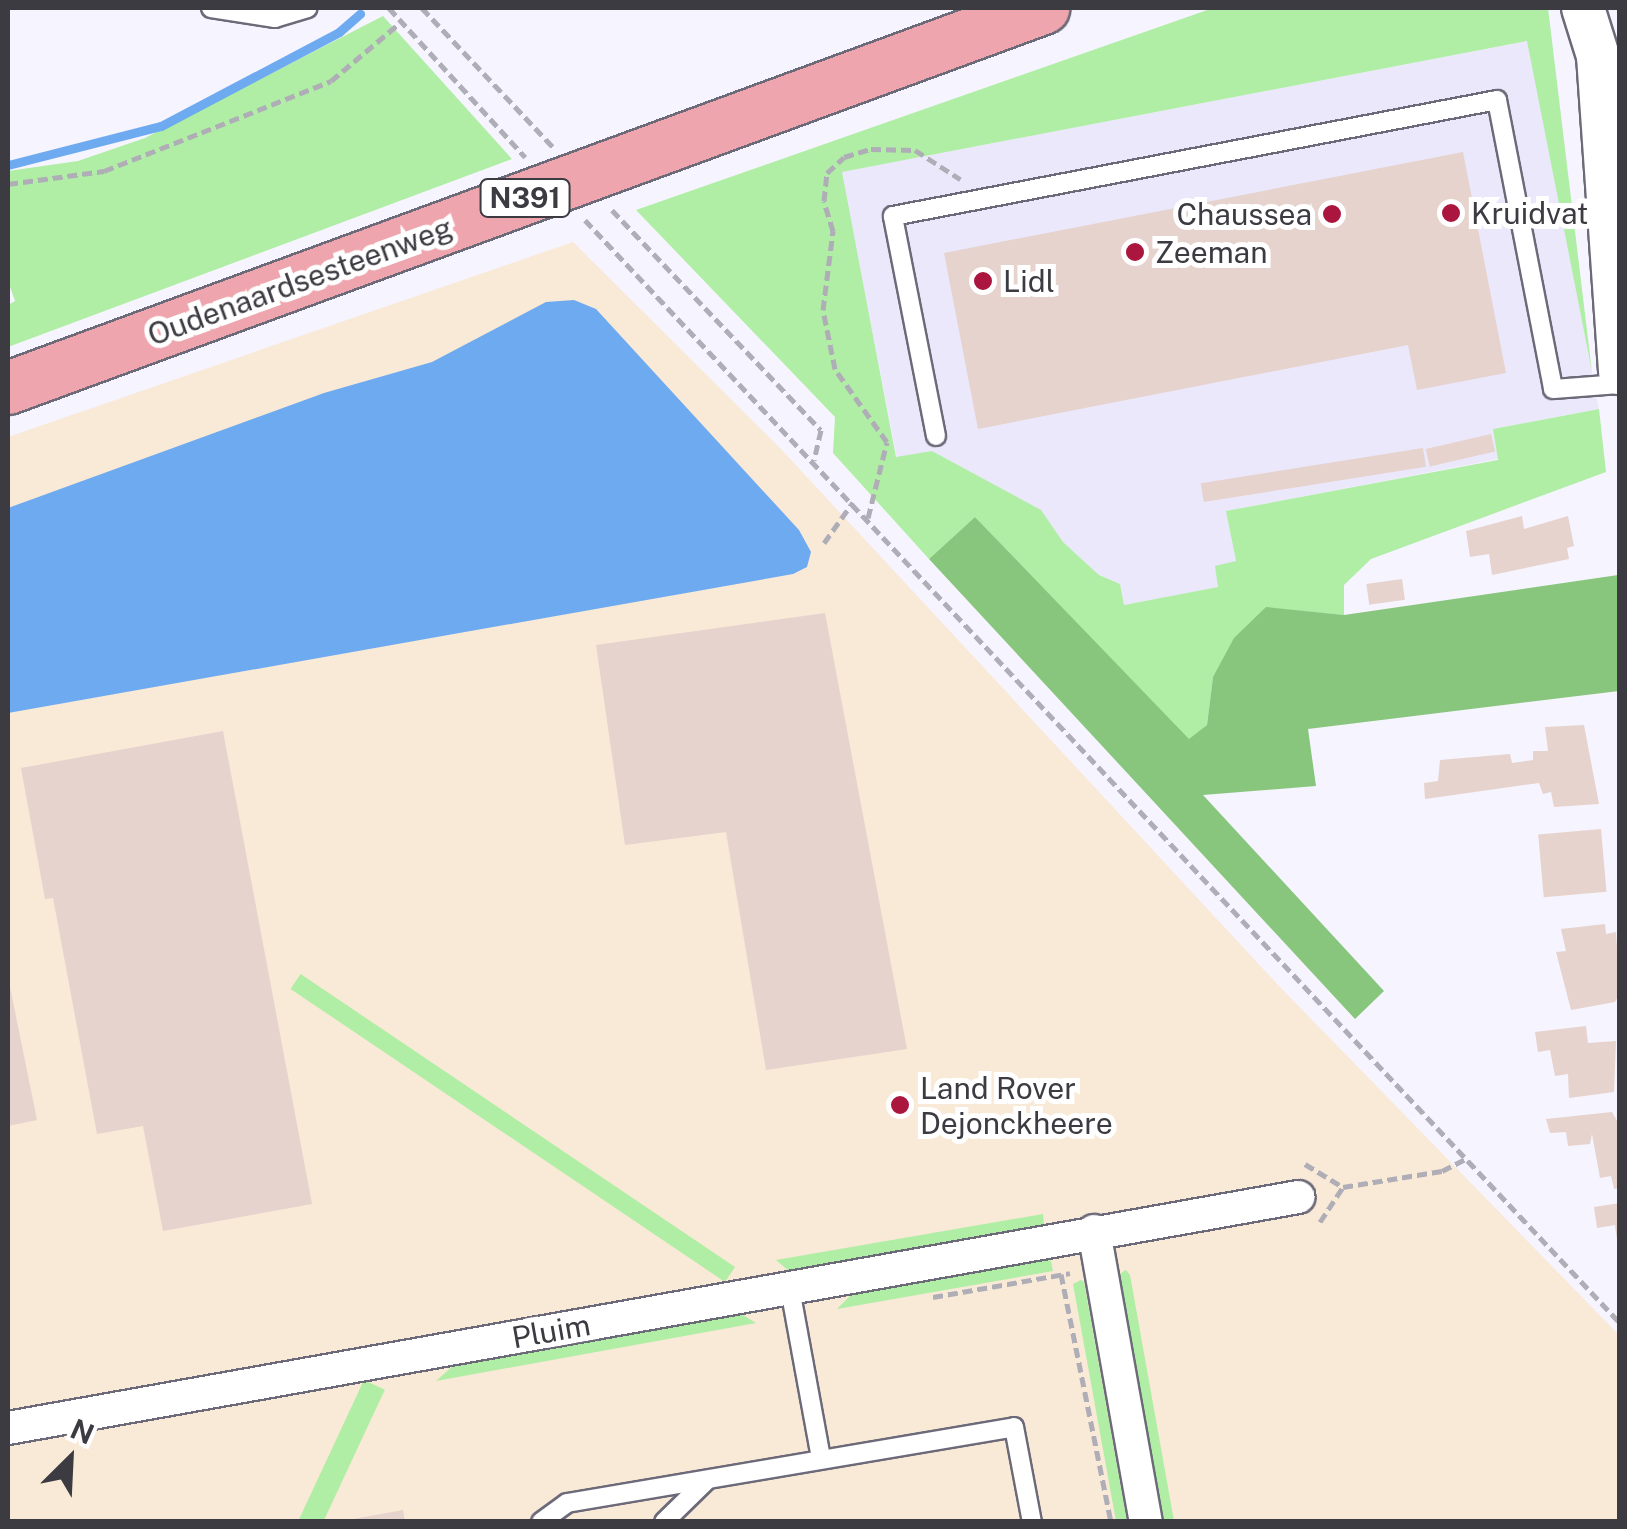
<!DOCTYPE html>
<html>
<head>
<meta charset="utf-8">
<style>
	body { margin:0 }
	#map { position:relative; width:1627px; height:1529px; overflow:hidden; background:#f6f4fe; font-family:"Public Sans",sans-serif }
	div>[style] { position:absolute }
	.built>* { inset:0; background:#ebe8fb }
	.industrial>* { inset:0; background:#f9e9d7 }
	.green>* { inset:0; background:#afeea4; transform-origin:0 0 }
	.forest>* { inset:0; background:#88c67d }
	.water>* { inset:0; background:#6eaaf0 }
	.stream>* { height:9px; margin:-4.5px; padding:0 4.5px; transform-origin:4.5px; border-radius:4.5px; background:#6eaaf0 }
	.building>* { inset:0; background:#e6d3cd; transform-origin:0 0 }
	.path>* { height:5px; margin-top:-2.5px; transform-origin:0; background:repeating-linear-gradient(90deg,#afaeb7 0 10px,transparent 0 15px) }
	.roads { filter:drop-shadow(2px 0 #6c6a78) drop-shadow(-2px 0 #6c6a78) drop-shadow(0 2px #6c6a78) drop-shadow(0 -2px #6c6a78) }
	.service>* { height:18px; margin:-9px; padding:0 9px; transform-origin:9px; border-radius:9px; background:#fff }
	.minor>* { height:32px; margin:-16px; padding:0 16px; transform-origin:16px; border-radius:16px; background:#fff }
	.tertiary>* { height:42px; margin:-21px; padding:0 21px; transform-origin:21px; border-radius:21px; background:#fff }
	.primary>* { height:52px; margin:-26px; padding:0 26px; transform-origin:26px; border-radius:26px; background:#eea5ad }
	.dots>* { width:28px; height:28px; translate:-50% -50%; box-sizing:border-box; border:5px solid #fff; border-radius:50% }
	span { translate:-50% -50%; white-space:nowrap; text-align:center; line-height:1.15; -webkit-text-stroke:10px #fff; paint-order:stroke }
	.shield-label span { padding:2px 8px; background:#fff; border:2px solid; border-radius:8px; -webkit-text-stroke-width:0 }
	.shield-label { font-size:28px; color:#3c3b42; font-weight:700 }
	.poi-label { font-size:30px; color:#3c3b42 }
	.left { translate:0 -50%; text-align:left }
	.right { translate:-100% -50%; text-align:right }
	.street-label { font-size:30px; color:#3c3b42 }
	.frame { position:absolute; inset:0; border:10px solid #3c3b42; pointer-events:none }
	.north { position:absolute; left:20px; top:1409px; width:100px; height:100px; -webkit-text-stroke:8px #fff; paint-order:stroke; rotate:24deg; font-size:28px; font-weight:700; line-height:40px; text-align:center; color:#3c3b42 }
	.north::after { content:''; display:block; margin:auto; width:35px; height:45px; background:#3c3b42; clip-path:polygon(50% 0,100% 100%,50% 72%,0 100%) }
</style>
</head>
<body>
<div id="map">
	<div class="built">
		<i style="clip-path:polygon(1528px 41px,1599px 409px,1493px 429px,1498px 459px,1227px 511px,1236px 562px,1219px 587px,1124px 605px,1120px 584px,1099px 575px,1063px 542px,1040px 510px,932px 451px,897px 458px,841px 172px)"></i>
	</div>
	<div class="industrial">
		<i style="clip-path:polygon(573px 242px,780px 448px,1280px 987px,1619px 1335px,1619px 1521px,8px 1521px,8px 437px)"></i>
	</div>
	<div class="green">
		<i style="clip-path:polygon(1213px 8px,1548px 8px,1592px 372px,1527px 41px,842px 172px,896px 457px,932px 451px,1041px 510px,1063px 542px,1099px 575px,1120px 584px,1124px 605px,1218px 587px,1215px 566px,1236px 561px,1226px 511px,1498px 460px,1493px 429px,1599px 409px,1606px 472px,1371px 559px,1344px 585px,1344px 615px,1266px 608px,1213px 677px,1207px 725px,1189px 740px,975px 517px,929px 559px,833px 453px,835px 417px,636px 210px)"></i>
		<i style="clip-path:polygon(383px 16px,512px 159px,8px 347px,8px 305px,15px 301px,8px 281px,8px 171px,78px 161px,145px 138px)"></i>
		<i style="clip-path:polygon(1043px 1214px,1044px 1225px,789px 1271px,776px 1260px)"></i>
		<i style="clip-path:polygon(1050px 1257px,1053px 1271px,837px 1309px,853px 1293px)"></i>
		<i style="left:735px;top:1267px;width:18px;height:524px;rotate:124deg"></i>
		<i style="clip-path:polygon(1126px 1270px,1130px 1275px,1174px 1521px,1163px 1521px,1118px 1275px)"></i>
		<i style="clip-path:polygon(1081px 1280px,1084px 1282px,1127px 1521px,1116px 1521px,1073px 1284px)"></i>
		<i style="clip-path:polygon(738px 1312px,756px 1323px,436px 1381px,455px 1364px)"></i>
		<i style="left:364px;top:1380px;width:23px;height:362px;rotate:25deg"></i>
	</div>
	<div class="forest">
		<i style="clip-path:polygon(975px 517px,1189px 739px,1207px 725px,1213px 677px,1234px 638px,1266px 607px,1344px 615px,1618px 575px,1619px 691px,1308px 729px,1316px 786px,1203px 795px,1384px 991px,1355px 1019px,929px 559px)"></i>
	</div>
	<div class="water">
		<i style="clip-path:polygon(574px 300px,596px 309px,799px 530px,811px 552px,807px 567px,793px 574px,8px 713px,8px 508px,324px 393px,432px 362px,546px 302px)"></i>
	</div>
	<div class="stream">
		<i style="left:8px;top:165px;width:158px;rotate:-14.3deg"></i>
		<i style="left:161px;top:126px;width:201px;rotate:-27.8deg"></i>
		<i style="left:339px;top:32px;width:28px;rotate:-41deg"></i>
	</div>
	<div class="building">
		<i style="clip-path:polygon(1463px 152px,1506px 373px,1417px 390px,1408px 345px,978px 429px,944px 253px)"></i>
		<i style="left:1491px;top:434px;width:18px;height:67px;rotate:77deg"></i>
		<i style="left:1423px;top:448px;width:19px;height:225px;rotate:81deg"></i>
		<i style="clip-path:polygon(1522px 516px,1524px 529px,1568px 516px,1574px 546px,1567px 548px,1569px 559px,1492px 575px,1489px 554px,1470px 557px,1466px 531px)"></i>
		<i style="left:1402px;top:579px;width:21px;height:36px;rotate:82deg"></i>
		<i style="clip-path:polygon(825px 613px,907px 1049px,766px 1070px,726px 832px,625px 845px,596px 645px)"></i>
		<i style="clip-path:polygon(1584px 725px,1599px 804px,1554px 807px,1551px 792px,1543px 794px,1539px 783px,1425px 799px,1424px 783px,1438px 781px,1440px 760px,1510px 754px,1512px 763px,1533px 760px,1533px 751px,1548px 751px,1545px 727px)"></i>
		<i style="clip-path:polygon(223px 731px,312px 1204px,163px 1231px,143px 1126px,97px 1134px,53px 898px,45px 899px,21px 768px)"></i>
		<i style="left:1601px;top:829px;width:63px;height:63px;rotate:85deg"></i>
		<i style="clip-path:polygon(1605px 924px,1606px 934px,1616px 932px,1620px 993px,1615px 1002px,1571px 1010px,1556px 952px,1566px 951px,1561px 929px)"></i>
		<i style="clip-path:polygon(8px 977px,37px 1120px,8px 1126px)"></i>
		<i style="clip-path:polygon(1586px 1026px,1588px 1043px,1616px 1041px,1614px 1092px,1569px 1098px,1568px 1074px,1555px 1076px,1550px 1050px,1538px 1052px,1535px 1032px)"></i>
		<i style="clip-path:polygon(1612px 1112px,1620px 1126px,1620px 1188px,1614px 1189px,1611px 1176px,1600px 1178px,1592px 1134px,1590px 1144px,1568px 1146px,1566px 1132px,1550px 1133px,1546px 1119px)"></i>
		<i style="clip-path:polygon(1620px 1203px,1620px 1240px,1617px 1240px,1615px 1225px,1597px 1228px,1594px 1207px)"></i>
		<i style="clip-path:polygon(403px 1510px,405px 1522px,348px 1522px,348px 1520px)"></i>
	</div>
	<div class="path">
		<i style="left:389px;top:8px;width:202px;rotate:47.6deg"></i>
		<i style="left:422px;top:8px;width:191px;rotate:46.7deg"></i>
		<i style="left:8px;top:184px;width:97px;rotate:-7.7deg"></i>
		<i style="left:104px;top:171px;width:244px;rotate:-21.6deg"></i>
		<i style="left:331px;top:81px;width:93px;rotate:-40.2deg"></i>
		<i style="left:612px;top:210px;width:303px;rotate:46.5deg"></i>
		<i style="left:821px;top:430px;width:31px;rotate:103deg"></i>
		<i style="left:585px;top:220px;width:1513px;rotate:46.82deg"></i>
		<i style="left:868px;top:518px;width:78px;rotate:-76deg"></i>
		<i style="left:887px;top:442px;width:90px;rotate:-125.5deg"></i>
		<i style="left:835px;top:369px;width:60px;rotate:-101.5deg"></i>
		<i style="left:823px;top:310px;width:80px;rotate:-82.8deg"></i>
		<i style="left:833px;top:231px;width:31px;rotate:-107deg"></i>
		<i style="left:824px;top:201px;width:28px;rotate:-84deg"></i>
		<i style="left:827px;top:173px;width:23px;rotate:-43deg"></i>
		<i style="left:844px;top:157px;width:28px;rotate:-17deg"></i>
		<i style="left:871px;top:149px;width:44px;rotate:1.3deg"></i>
		<i style="left:915px;top:150px;width:54px;rotate:32.8deg"></i>
		<i style="left:824px;top:543px;width:50px;rotate:-54.7deg"></i>
		<i style="left:1305px;top:1164px;width:44px;rotate:31.2deg"></i>
		<i style="left:1343px;top:1187px;width:100px;rotate:-9.2deg"></i>
		<i style="left:1442px;top:1171px;width:29px;rotate:-27deg"></i>
		<i style="left:1320px;top:1222px;width:42px;rotate:-56.7deg"></i>
		<i style="left:1061px;top:1274px;width:253px;rotate:78.6deg"></i>
		<i style="left:933px;top:1297px;width:139px;rotate:-9.9deg"></i>
	</div>
	<div class="roads">
		<div class="service">
			<i style="left:211px;top:8px;width:65px;rotate:8.9deg"></i>
			<i style="left:275px;top:18px;width:34px;rotate:-17deg"></i>
			<i style="left:936px;top:436px;width:224px;rotate:-101.1deg"></i>
			<i style="left:893px;top:216px;width:615px;rotate:-10.87deg"></i>
			<i style="left:1497px;top:100px;width:294px;rotate:79deg"></i>
			<i style="left:1553px;top:389px;width:67px;rotate:-4.3deg"></i>
			<i style="left:790px;top:1289px;width:172px;rotate:79.6deg"></i>
			<i style="left:541px;top:1522px;width:32px;rotate:-36deg"></i>
			<i style="left:567px;top:1503px;width:453px;rotate:-9.6deg"></i>
			<i style="left:1014px;top:1427px;width:97px;rotate:79.3deg"></i>
			<i style="left:664px;top:1522px;width:59px;rotate:-44.3deg"></i>
		</div>
		<div class="minor">
			<i style="left:1094px;top:1231px;width:296px;rotate:79.9deg"></i>
			<i style="left:8px;top:1428px;width:1311px;rotate:-10.15deg"></i>
		</div>
		<div class="tertiary">
			<i style="left:1583px;top:8px;width:50px;rotate:72.6deg"></i>
			<i style="left:1598px;top:56px;width:318px;rotate:86deg"></i>
		</div>
		<div class="primary">
			<i style="left:8px;top:388px;width:1103px;rotate:-20.16deg"></i>
		</div>
	</div>
	<div class="dots">
		<i style="left:1451px;top:213px;background:#ab163f"></i>
		<i style="left:1332px;top:214px;background:#ab163f"></i>
		<i style="left:1135px;top:252px;background:#ab163f"></i>
		<i style="left:983px;top:281px;background:#ab163f"></i>
		<i style="left:900px;top:1105px;background:#ab163f"></i>
	</div>
	<div class="shield-label">
		<span style="left:525px;top:198px">N391</span>
	</div>
	<div class="poi-label">
		<span class="left" style="left:1471px;top:213px">Kruidvat</span>
		<span class="right" style="left:1312px;top:214px">Chaussea</span>
		<span class="left" style="left:1155px;top:252px">Zeeman</span>
		<span class="left" style="left:1003px;top:281px">Lidl</span>
		<span class="left" style="left:920px;top:1105px">Land Rover<br>Dejonckheere</span>
	</div>
	<div class="street-label">
		<span style="left:300px;top:281px;rotate:-20deg">Oudenaardsesteenweg</span>
		<span style="left:551px;top:1331px;rotate:-10deg">Pluim</span>
	</div>
	<div class="frame"></div>
	<div class="north">N</div>
</div>
</body>
</html>
